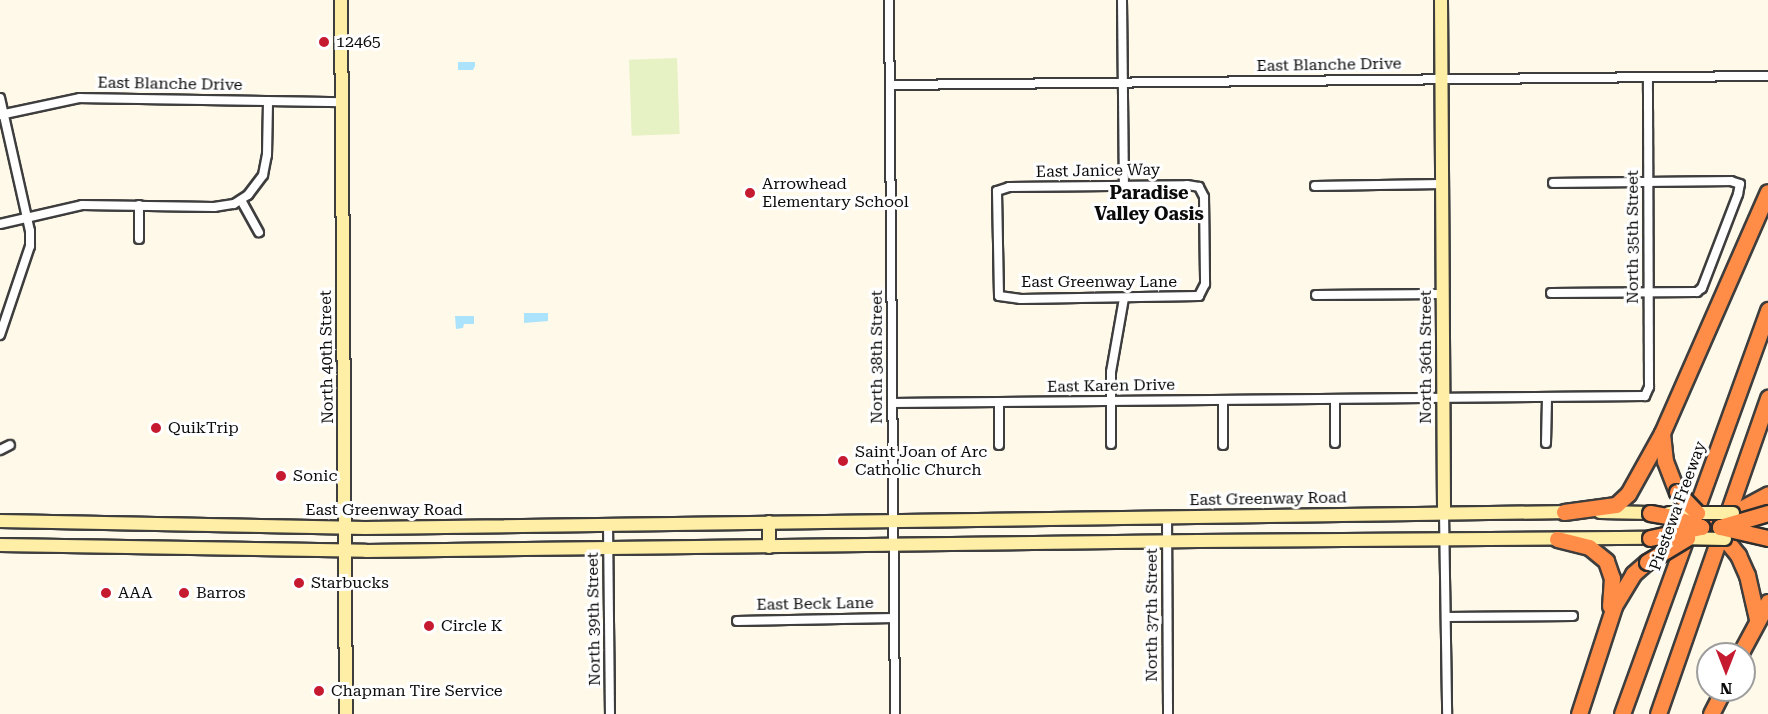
<!DOCTYPE html>
<html>
<head>
<meta charset="utf-8">
<style>
	body { margin:0 }
	#map { position:relative; width:1768px; height:714px; overflow:hidden; background:#fff9ea; font-family:"Roboto Serif",serif }
	div>[style] { position:absolute }
	.pitch>* { inset:0; background:#e6f2c3; transform-origin:0 0 }
	.water>* { inset:0; background:#aae3fb }
	.roads { filter:drop-shadow(2px 0 #3e3e3e) drop-shadow(-2px 0 #3e3e3e) drop-shadow(0 2px #3e3e3e) drop-shadow(0 -2px #3e3e3e) }
	.street>* { height:8px; margin:-4px; padding:0 4px; transform-origin:4px; border-radius:4px; background:#fff }
	.secondary>* { height:12px; margin:-6px; padding:0 6px; transform-origin:6px; border-radius:6px; background:#ffeea5 }
	.highway>* { height:15px; margin:-7.5px; padding:0 7.5px; transform-origin:7.5px; border-radius:7.5px; background:#ff8d48 }
	.bridges { filter:drop-shadow(2px 0 #2d2d2d) drop-shadow(-2px 0 #2d2d2d) drop-shadow(0 2px #2d2d2d) drop-shadow(0 -2px #2d2d2d) }
	.secondary-bridge>* { height:12px; margin:-6px; padding:0 6px; transform-origin:6px; border-radius:6px; background:#ffeea5 }
	.highway-bridge>* { height:15px; margin:-7.5px; padding:0 7.5px; transform-origin:7.5px; border-radius:7.5px; background:#ff8d48 }
	.dots>* { width:16px; height:16px; translate:-50% -50%; box-sizing:border-box; border:3px solid #fff; border-radius:50% }
	span { translate:-50% -50%; white-space:nowrap; text-align:center; line-height:1.15; -webkit-text-stroke:6px #fff; paint-order:stroke }
	.poi-label { font-size:16px; color:#0b0b0b }
	.left { translate:0 -50%; text-align:left }
	.street-label { font-size:16px; color:#0b0b0b }
	.neighbourhood-label { font-size:18px; color:#0b0b0b; font-weight:700 }
	.north { position:absolute; left:1696px; top:642px; width:60px; height:60px; box-sizing:border-box; background:#fff; border:2px solid #9d9d9d; border-radius:50%; rotate:180deg; font-size:16px; font-weight:700; line-height:24px; text-align:center; color:#0b0b0b }
	.north::after { content:''; display:block; margin:auto; width:21px; height:27px; background:#c51a30; clip-path:polygon(50% 0,100% 100%,50% 72%,0 100%) }
</style>
</head>
<body>
<div id="map">
	<div class="pitch">
		<i style="left:677px;top:58px;width:76px;height:48px;rotate:88deg"></i>
	</div>
	<div class="water">
		<i style="clip-path:polygon(458px 62px,475px 62px,475px 66px,473px 70px,458px 70px)"></i>
		<i style="clip-path:polygon(524px 313px,548px 313px,548px 321px,524px 323px)"></i>
		<i style="clip-path:polygon(474px 316px,474px 324px,464px 324px,463px 328px,456px 329px,455px 316px)"></i>
	</div>
	<div class="roads">
		<div class="street">
			<i style="left:889px;top:0;width:714px;rotate:89.52deg"></i>
			<i style="left:1122px;top:0;width:187px;rotate:89.4deg"></i>
			<i style="left:890px;top:85px;width:878px;rotate:-0.59deg"></i>
			<i style="left:0;top:98px;width:136px;rotate:77.3deg"></i>
			<i style="left:30px;top:231px;width:15px;rotate:90deg"></i>
			<i style="left:30px;top:246px;width:94px;rotate:108.6deg"></i>
			<i style="left:0;top:115px;width:82px;rotate:-12deg"></i>
			<i style="left:80px;top:98px;width:261px;rotate:0.9deg"></i>
			<i style="left:1187px;top:185px;width:12px;rotate:9deg"></i>
			<i style="left:1199px;top:187px;width:11px;rotate:63deg"></i>
			<i style="left:1204px;top:197px;width:87px;rotate:89.3deg"></i>
			<i style="left:1205px;top:284px;width:13px;rotate:117deg"></i>
			<i style="left:1199px;top:296px;width:178px;rotate:179deg"></i>
			<i style="left:1021px;top:299px;width:22px;rotate:-172deg"></i>
			<i style="left:999px;top:296px;width:105px;rotate:-91.1deg"></i>
			<i style="left:997px;top:191px;width:13px;rotate:-18deg"></i>
			<i style="left:1009px;top:187px;width:178px;rotate:-0.6deg"></i>
			<i style="left:1315px;top:186px;width:127px;rotate:-0.9deg"></i>
			<i style="left:241px;top:200px;width:37px;rotate:61deg"></i>
			<i style="left:0;top:224px;width:84px;rotate:-13deg"></i>
			<i style="left:82px;top:205px;width:132px;rotate:0.9deg"></i>
			<i style="left:214px;top:207px;width:20px;rotate:-9deg"></i>
			<i style="left:234px;top:204px;width:17px;rotate:-33deg"></i>
			<i style="left:248px;top:195px;width:25px;rotate:-53deg"></i>
			<i style="left:263px;top:175px;width:20px;rotate:-79deg"></i>
			<i style="left:267px;top:155px;width:54px;rotate:-88.9deg"></i>
			<i style="left:139px;top:239px;width:34px;rotate:-90deg"></i>
			<i style="left:1551px;top:293px;width:146px;rotate:-0.4deg"></i>
			<i style="left:1697px;top:292px;width:6px;rotate:-39deg"></i>
			<i style="left:1702px;top:288px;width:101px;rotate:-69deg"></i>
			<i style="left:1738px;top:194px;width:10px;rotate:-79deg"></i>
			<i style="left:1740px;top:184px;width:9px;rotate:-162deg"></i>
			<i style="left:1731px;top:181px;width:178px;rotate:179.4deg"></i>
			<i style="left:1316px;top:295px;width:126px;rotate:-0.5deg"></i>
			<i style="left:1223px;top:400px;width:45px;rotate:90deg"></i>
			<i style="left:999px;top:402px;width:43px;rotate:90deg"></i>
			<i style="left:892px;top:403px;width:753px;rotate:-0.53deg"></i>
			<i style="left:1645px;top:396px;width:10px;rotate:-66deg"></i>
			<i style="left:1649px;top:387px;width:310px;rotate:-90.2deg"></i>
			<i style="left:1335px;top:443px;width:44px;rotate:-90deg"></i>
			<i style="left:1546px;top:443px;width:45px;rotate:-88.7deg"></i>
			<i style="left:1111px;top:444px;width:72px;rotate:-90deg"></i>
			<i style="left:1111px;top:372px;width:75px;rotate:-80deg"></i>
			<i style="left:0;top:450px;width:11px;rotate:-27deg"></i>
			<i style="left:1444px;top:513px;width:201px;rotate:89.1deg"></i>
			<i style="left:1167px;top:517px;width:197px;rotate:89.7deg"></i>
			<i style="left:608px;top:524px;width:190px;rotate:89.4deg"></i>
			<i style="left:1446px;top:617px;width:127px;rotate:-0.5deg"></i>
			<i style="left:737px;top:621px;width:157px;rotate:-1.1deg"></i>
		</div>
		<div class="secondary">
			<i style="left:341px;top:0;width:714px;rotate:89.6deg"></i>
			<i style="left:1441px;top:0;width:513px;rotate:89.66deg"></i>
			<i style="left:1600px;top:512px;width:50px;rotate:1.1deg"></i>
			<i style="left:0;top:521px;width:365px;rotate:1.1deg"></i>
			<i style="left:365px;top:528px;width:1206px;rotate:-0.76deg"></i>
			<i style="left:769px;top:522px;width:25px;rotate:90deg"></i>
			<i style="left:0;top:545px;width:366px;rotate:0.9deg"></i>
			<i style="left:366px;top:551px;width:832px;rotate:-0.69deg"></i>
			<i style="left:1198px;top:541px;width:452px;rotate:-0.4deg"></i>
		</div>
		<div class="highway">
			<i style="left:1662px;top:433px;width:28px;rotate:84deg"></i>
			<i style="left:1665px;top:461px;width:33px;rotate:69deg"></i>
			<i style="left:1564px;top:512px;width:52px;rotate:-7.7deg"></i>
			<i style="left:1616px;top:505px;width:16px;rotate:-43deg"></i>
			<i style="left:1628px;top:494px;width:70px;rotate:-60.9deg"></i>
			<i style="left:1662px;top:433px;width:263px;rotate:-66.3deg"></i>
			<i style="left:1697px;top:513px;width:27px;rotate:31deg"></i>
			<i style="left:1733px;top:513px;width:40px;rotate:-28deg"></i>
			<i style="left:1557px;top:539px;width:33px;rotate:14deg"></i>
			<i style="left:1589px;top:547px;width:22px;rotate:39deg"></i>
			<i style="left:1606px;top:561px;width:18px;rotate:71deg"></i>
			<i style="left:1612px;top:578px;width:28px;rotate:94deg"></i>
			<i style="left:1725px;top:539px;width:21px;rotate:51deg"></i>
			<i style="left:1738px;top:555px;width:22px;rotate:66deg"></i>
			<i style="left:1747px;top:575px;width:45px;rotate:77.2deg"></i>
			<i style="left:1740px;top:654px;width:59px;rotate:-61.7deg"></i>
			<i style="left:1579px;top:714px;width:114px;rotate:-72deg"></i>
			<i style="left:1614px;top:606px;width:37px;rotate:-59deg"></i>
			<i style="left:1633px;top:574px;width:18px;rotate:-41deg"></i>
			<i style="left:1622px;top:714px;width:430px;rotate:-70.1deg"></i>
			<i style="left:1658px;top:714px;width:335px;rotate:-70.8deg"></i>
			<i style="left:1711px;top:714px;width:27px;rotate:-63deg"></i>
		</div>
	</div>
	<div class="bridges">
		<div class="secondary-bridge">
			<i style="left:1669px;top:513px;width:64px"></i>
			<i style="left:1678px;top:538px;width:47px;rotate:1.2deg"></i>
		</div>
		<div class="highway-bridge">
			<i style="left:1677px;top:492px;width:29px;rotate:46deg"></i>
			<i style="left:1650px;top:513px;width:22px;rotate:10deg"></i>
			<i style="left:1672px;top:517px;width:31px;rotate:19deg"></i>
			<i style="left:1720px;top:527px;width:50px;rotate:-16.3deg"></i>
			<i style="left:1720px;top:527px;width:49px;rotate:12.9deg"></i>
			<i style="left:1650px;top:538px;width:52px;rotate:-12.2deg"></i>
			<i style="left:1647px;top:562px;width:47px;rotate:-31deg"></i>
		</div>
	</div>
	<div class="dots">
		<i style="left:324px;top:42px;background:#c51a30"></i>
		<i style="left:750px;top:193px;background:#c51a30"></i>
		<i style="left:156px;top:428px;background:#c51a30"></i>
		<i style="left:843px;top:461px;background:#c51a30"></i>
		<i style="left:281px;top:476px;background:#c51a30"></i>
		<i style="left:299px;top:583px;background:#c51a30"></i>
		<i style="left:106px;top:593px;background:#c51a30"></i>
		<i style="left:184px;top:593px;background:#c51a30"></i>
		<i style="left:429px;top:626px;background:#c51a30"></i>
		<i style="left:319px;top:691px;background:#c51a30"></i>
	</div>
	<div class="poi-label">
		<span class="left" style="left:336px;top:42px">12465</span>
		<span class="left" style="left:762px;top:193px">Arrowhead<br>Elementary School</span>
		<span class="left" style="left:168px;top:428px">QuikTrip</span>
		<span class="left" style="left:855px;top:461px">Saint Joan of Arc<br>Catholic Church</span>
		<span class="left" style="left:293px;top:476px">Sonic</span>
		<span class="left" style="left:311px;top:583px">Starbucks</span>
		<span class="left" style="left:118px;top:593px">AAA</span>
		<span class="left" style="left:196px;top:593px">Barros</span>
		<span class="left" style="left:441px;top:626px">Circle K</span>
		<span class="left" style="left:331px;top:691px">Chapman Tire Service</span>
	</div>
	<div class="street-label">
		<span style="left:1329px;top:65px;rotate:-1deg">East Blanche Drive</span>
		<span style="left:170px;top:84px;rotate:1deg">East Blanche Drive</span>
		<span style="left:1098px;top:171px;rotate:-1deg">East Janice Way</span>
		<span style="left:1633px;top:237px;rotate:-90deg">North 35th Street</span>
		<span style="left:1099px;top:282px">East Greenway Lane</span>
		<span style="left:327px;top:357px;rotate:-91deg">North 40th Street</span>
		<span style="left:877px;top:357px;rotate:-90deg">North 38th Street</span>
		<span style="left:1426px;top:357px;rotate:-90deg">North 36th Street</span>
		<span style="left:1111px;top:386px;rotate:-1deg">East Karen Drive</span>
		<span style="left:1268px;top:499px;rotate:-1deg">East Greenway Road</span>
		<span style="left:1678px;top:506px;rotate:-70deg">Piestewa Freeway</span>
		<span style="left:384px;top:510px">East Greenway Road</span>
		<span style="left:815px;top:604px;rotate:-1deg">East Beck Lane</span>
		<span style="left:1152px;top:615px;rotate:-90deg">North 37th Street</span>
		<span style="left:594px;top:619px;rotate:-91deg">North 39th Street</span>
	</div>
	<div class="neighbourhood-label">
		<span style="left:1149px;top:204px">Paradise<br>Valley Oasis</span>
	</div>
	<div class="north">N</div>
</div>
</body>
</html>
